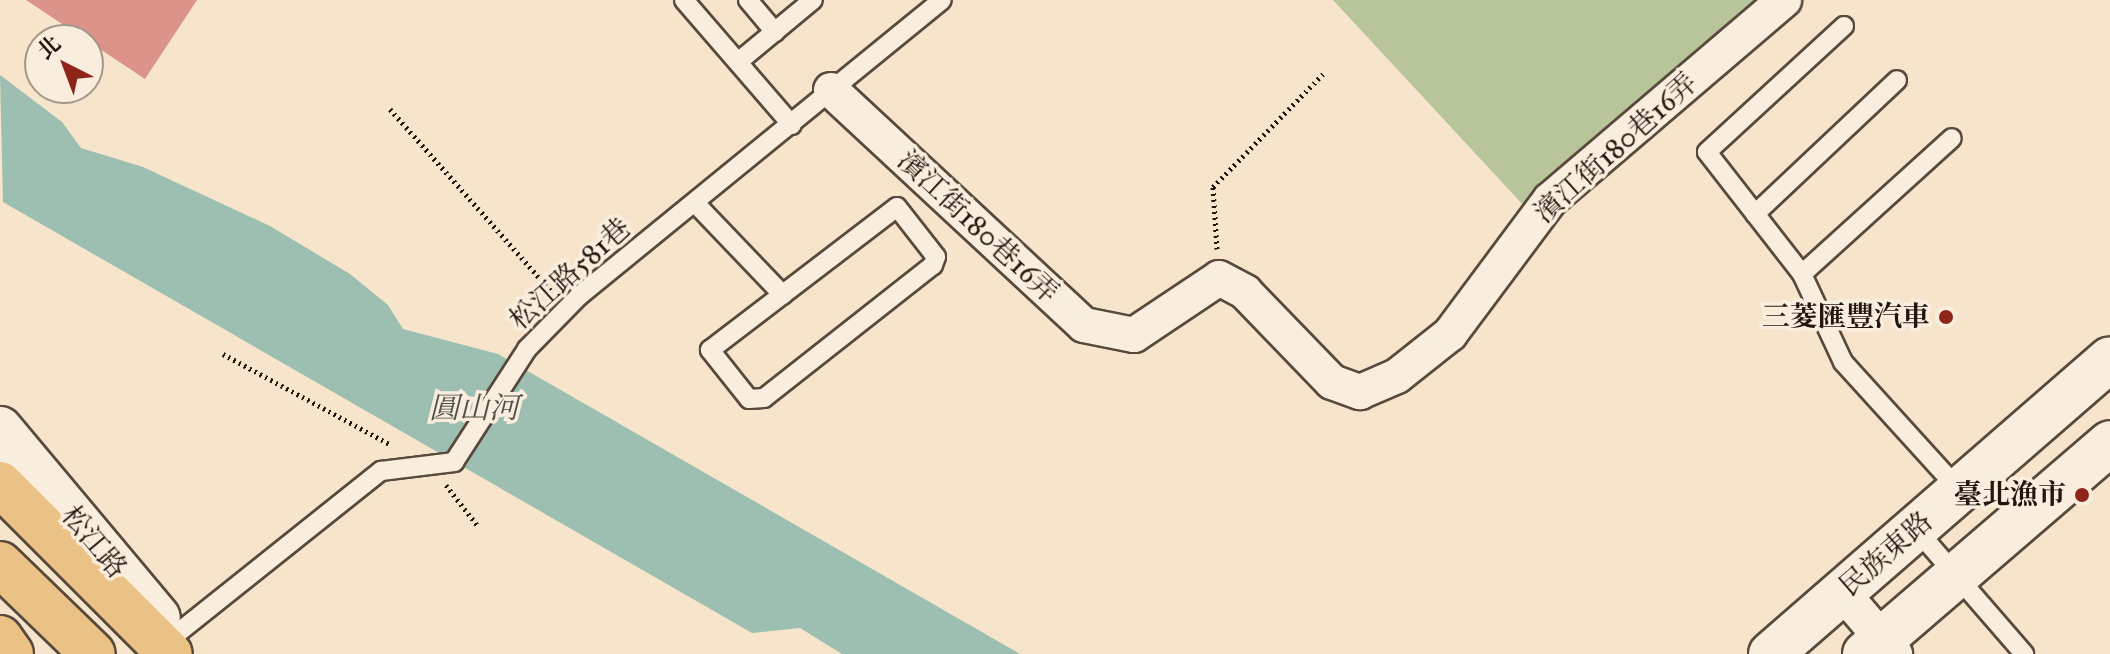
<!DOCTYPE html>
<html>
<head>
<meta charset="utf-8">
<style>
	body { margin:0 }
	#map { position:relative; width:2110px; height:654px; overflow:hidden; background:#f6e5ca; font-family:"IM FELL Great Primer","Noto Serif TC",serif }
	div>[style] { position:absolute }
	.green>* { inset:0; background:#b8c59a }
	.water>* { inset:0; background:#9dbfb1 }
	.building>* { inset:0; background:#dc9389 }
	.path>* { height:5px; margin-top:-2.5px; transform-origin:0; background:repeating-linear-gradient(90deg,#23150e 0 2px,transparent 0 6px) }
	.roads { filter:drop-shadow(2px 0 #58493d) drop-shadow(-2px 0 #58493d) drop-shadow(0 2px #58493d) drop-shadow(0 -2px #58493d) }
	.lane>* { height:18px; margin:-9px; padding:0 9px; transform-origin:9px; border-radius:9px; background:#f9eedd }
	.street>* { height:34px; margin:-17px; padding:0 17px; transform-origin:17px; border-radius:17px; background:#f9eedd }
	.secondary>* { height:44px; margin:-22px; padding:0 22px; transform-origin:22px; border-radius:22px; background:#f9eedd }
	.highway>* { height:44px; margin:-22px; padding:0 22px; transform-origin:22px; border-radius:22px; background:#ebc285 }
	.dots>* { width:22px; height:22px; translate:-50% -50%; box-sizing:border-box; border:4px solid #f9eedd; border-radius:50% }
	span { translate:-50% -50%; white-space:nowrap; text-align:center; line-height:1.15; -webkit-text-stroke:7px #f9eedd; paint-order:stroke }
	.street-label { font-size:28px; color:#23150e }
	.poi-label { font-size:28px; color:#23150e; font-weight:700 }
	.right { translate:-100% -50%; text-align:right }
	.water-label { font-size:30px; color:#4e5047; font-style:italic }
	.north { position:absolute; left:24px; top:24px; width:80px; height:80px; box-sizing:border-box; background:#f9eedd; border:2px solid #a3978a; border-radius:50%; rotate:318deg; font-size:22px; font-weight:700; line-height:32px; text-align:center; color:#23150e }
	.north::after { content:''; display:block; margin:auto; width:28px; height:36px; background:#8f2418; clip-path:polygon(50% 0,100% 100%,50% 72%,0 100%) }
</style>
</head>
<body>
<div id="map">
	<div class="green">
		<i style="clip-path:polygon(1333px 0,1763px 0,1525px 207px)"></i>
	</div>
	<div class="water">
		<i style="clip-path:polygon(0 75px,62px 122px,81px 148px,143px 167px,270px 226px,350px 274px,388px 305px,403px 329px,498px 354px,1020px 654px,842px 654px,800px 628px,752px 633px,3px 202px)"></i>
	</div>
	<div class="building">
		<i style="clip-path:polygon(26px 0,197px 0,145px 79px)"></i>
	</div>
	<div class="path">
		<i style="left:390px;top:109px;width:242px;rotate:48.5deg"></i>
		<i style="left:1217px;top:249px;width:62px;rotate:-93.7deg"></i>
		<i style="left:1213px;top:187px;width:158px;rotate:-45.8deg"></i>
		<i style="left:223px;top:354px;width:191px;rotate:28.4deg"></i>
		<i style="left:446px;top:485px;width:51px;rotate:52.2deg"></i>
	</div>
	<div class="roads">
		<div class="lane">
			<i style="left:684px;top:0;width:165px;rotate:49.2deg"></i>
			<i style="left:748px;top:0;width:42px;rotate:49.8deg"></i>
			<i style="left:1844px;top:26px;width:186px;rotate:137.4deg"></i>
			<i style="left:1707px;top:152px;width:155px;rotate:52.1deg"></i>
			<i style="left:1802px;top:274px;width:97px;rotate:65deg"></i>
			<i style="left:1843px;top:362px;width:173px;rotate:47.8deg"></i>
			<i style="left:738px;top:62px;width:97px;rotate:-39.6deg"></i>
			<i style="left:695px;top:203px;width:127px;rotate:46.3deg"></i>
			<i style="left:897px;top:207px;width:63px;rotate:52deg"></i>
			<i style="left:936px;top:257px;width:9px;rotate:111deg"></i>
			<i style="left:933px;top:265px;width:215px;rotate:141.8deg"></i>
			<i style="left:764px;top:398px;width:15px;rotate:176deg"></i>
			<i style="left:749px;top:399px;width:63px;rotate:-128.5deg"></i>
			<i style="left:710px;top:350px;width:235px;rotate:-37.4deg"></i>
			<i style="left:1755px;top:214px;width:195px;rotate:-43.3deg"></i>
			<i style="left:1802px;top:274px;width:202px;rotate:-42.2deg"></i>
			<i style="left:1915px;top:528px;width:167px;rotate:49.1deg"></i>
			<i style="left:174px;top:636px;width:265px;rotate:-38.6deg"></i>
			<i style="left:381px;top:471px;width:74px;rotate:-7deg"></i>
			<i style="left:454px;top:462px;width:135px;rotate:-57.1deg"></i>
			<i style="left:527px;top:349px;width:74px;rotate:-45.5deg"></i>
			<i style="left:579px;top:296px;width:468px;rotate:-39.2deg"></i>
		</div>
		<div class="street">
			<i style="left:831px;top:90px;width:345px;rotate:42.9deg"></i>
			<i style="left:1084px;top:325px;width:51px;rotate:11.3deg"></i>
			<i style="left:1134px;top:335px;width:102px;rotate:-33.8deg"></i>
			<i style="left:1219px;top:278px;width:30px;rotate:28deg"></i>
			<i style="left:1245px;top:292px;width:125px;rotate:46deg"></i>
			<i style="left:1332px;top:382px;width:30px;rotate:20deg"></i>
			<i style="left:1360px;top:392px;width:40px;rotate:-23.4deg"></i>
			<i style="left:1397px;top:376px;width:68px;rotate:-38.4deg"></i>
			<i style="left:1450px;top:334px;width:167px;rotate:-53.3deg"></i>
			<i style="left:1550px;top:200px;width:308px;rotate:-40.5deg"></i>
			<i style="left:1842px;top:592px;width:82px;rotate:49.5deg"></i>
		</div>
		<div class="secondary">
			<i style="left:0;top:429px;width:246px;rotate:50.1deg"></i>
			<i style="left:1771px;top:654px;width:449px;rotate:-41deg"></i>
			<i style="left:1865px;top:654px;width:323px;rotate:-40.7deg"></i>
		</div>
		<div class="highway">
			<i style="left:0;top:484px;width:240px;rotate:45deg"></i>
			<i style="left:0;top:564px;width:129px;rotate:44.1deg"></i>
			<i style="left:0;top:638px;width:19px;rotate:55deg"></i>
		</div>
	</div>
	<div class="dots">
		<i style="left:1946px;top:317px;background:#8f2418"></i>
		<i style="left:2082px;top:495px;background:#8f2418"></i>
	</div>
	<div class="street-label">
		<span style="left:1616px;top:148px;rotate:-42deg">濱江街180巷16弄</span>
		<span style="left:978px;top:227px;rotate:43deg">濱江街180巷16弄</span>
		<span style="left:570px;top:274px;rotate:-42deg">松江路581巷</span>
		<span style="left:94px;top:542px;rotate:50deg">松江路</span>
		<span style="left:1886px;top:554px;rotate:-41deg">民族東路</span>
	</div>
	<div class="poi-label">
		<span class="right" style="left:1930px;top:317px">三菱匯豐汽車</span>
		<span class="right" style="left:2066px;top:495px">臺北漁市</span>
	</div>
	<div class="water-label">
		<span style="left:474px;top:408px">圓山河</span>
	</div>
	<div class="north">北</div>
</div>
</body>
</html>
